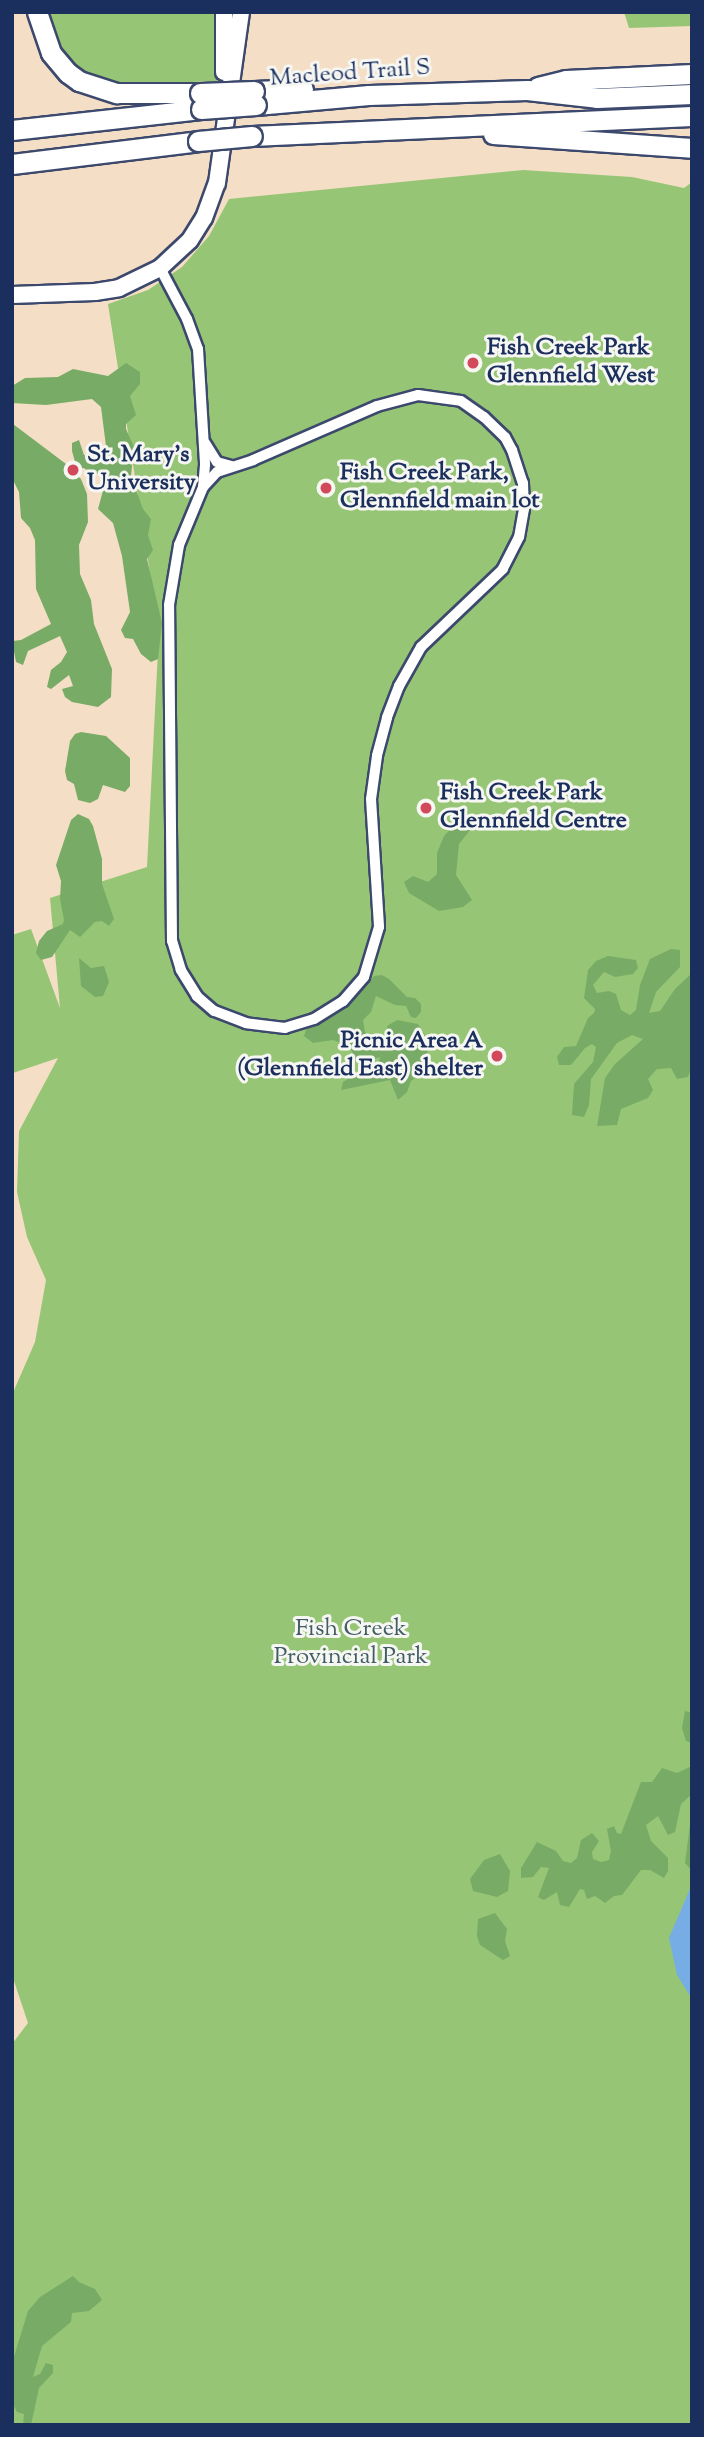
<!DOCTYPE html>
<html>
<head>
<meta charset="utf-8">
<style>
	body { margin:0 }
	#map { position:relative; width:704px; height:2437px; overflow:hidden; background:#f4dec5; font-family:"Sorts Mill Goudy",serif }
	div>[style] { position:absolute }
	.green>* { inset:0; background:#96c675 }
	.forest>* { inset:0; background:#78ab66 }
	.water>* { inset:0; background:#75ade4 }
	.roads { filter:drop-shadow(2px 0 #3c496d) drop-shadow(-2px 0 #3c496d) drop-shadow(0 2px #3c496d) drop-shadow(0 -2px #3c496d) }
	.street>* { height:10px; margin:-5px; padding:0 5px; transform-origin:5px; border-radius:5px; background:#fff }
	.secondary>* { height:16px; margin:-8px; padding:0 8px; transform-origin:8px; border-radius:8px; background:#fff }
	.highway>* { height:19px; margin:-9.5px; padding:0 9.5px; transform-origin:9.5px; border-radius:9.5px; background:#fff }
	.bridges { filter:drop-shadow(2px 0 #3c496d) drop-shadow(-2px 0 #3c496d) drop-shadow(0 2px #3c496d) drop-shadow(0 -2px #3c496d) }
	.highway-bridge>* { height:19px; margin:-9.5px; padding:0 9.5px; transform-origin:9.5px; border-radius:9.5px; background:#fff }
	.dots>* { width:19px; height:19px; translate:-50% -50%; box-sizing:border-box; border:4px solid #f6f6f2; border-radius:50% }
	span { translate:-50% -50%; white-space:nowrap; text-align:center; line-height:1.15; -webkit-text-stroke:6px #f6f6f2; paint-order:stroke }
	.street-label { font-size:24px; color:#1b2f5e }
	.poi-label { font-size:24px; color:#1b2f5e; font-weight:700 }
	.left { translate:0 -50%; text-align:left }
	.right { translate:-100% -50%; text-align:right }
	.park-label { font-size:24px; color:#405c65 }
	.frame { position:absolute; inset:0; border:14px solid #1b2f5e; pointer-events:none }
</style>
</head>
<body>
<div id="map">
	<div class="green">
		<i style="clip-path:polygon(49px 12px,218px 12px,217px 81px,192px 82px,191px 85px,115px 85px,72px 68px,71px 61px,49px 30px)"></i>
		<i style="clip-path:polygon(624px 12px,692px 12px,692px 26px,629px 28px)"></i>
		<i style="clip-path:polygon(523px 170px,632px 177px,684px 188px,692px 182px,692px 2425px,12px 2425px,12px 2044px,28px 2023px,12px 1975px,12px 1395px,35px 1342px,46px 1280px,27px 1237px,17px 1192px,19px 1131px,58px 1058px,13px 1073px,12px 935px,31px 929px,60px 1008px,50px 898px,147px 867px,159px 631px,108px 304px,148px 290px,182px 267px,209px 236px,229px 199px)"></i>
	</div>
	<div class="forest">
		<i style="clip-path:polygon(126px 363px,140px 372px,140px 384px,130px 396px,136px 415px,126px 424px,126px 429px,134px 447px,131px 476px,143px 509px,151px 519px,148px 535px,153px 550px,147px 559px,162px 623px,158px 659px,151px 662px,141px 654px,133px 639px,125px 638px,121px 630px,130px 612px,122px 556px,113px 523px,98px 509px,107px 476px,101px 471px,94px 476px,84px 468px,77px 469px,72px 451px,72px 443px,79px 440px,84px 455px,103px 460px,106px 446px,101px 407px,92px 399px,46px 405px,12px 403px,12px 386px,25px 378px,58px 377px,73px 369px,108px 376px)"></i>
		<i style="clip-path:polygon(12px 414px,13px 424px,66px 464px,81px 479px,87px 494px,88px 522px,79px 545px,80px 574px,91px 600px,94px 624px,112px 669px,111px 697px,98px 707px,72px 702px,65px 697px,62px 689px,73px 686px,69px 675px,51px 689px,47px 687px,51px 670px,61px 662px,67px 652px,60px 636px,28px 651px,23px 665px,16px 662px,12px 641px,21px 640px,51px 624px,36px 589px,35px 540px,30px 528px,21px 518px,19px 492px,12px 478px)"></i>
		<i style="clip-path:polygon(81px 732px,106px 736px,130px 758px,130px 786px,125px 792px,103px 785px,98px 799px,90px 803px,78px 800px,74px 784px,67px 780px,65px 771px,70px 741px,75px 734px)"></i>
		<i style="clip-path:polygon(78px 814px,89px 819px,93px 826px,102px 859px,102px 884px,114px 919px,109px 926px,102px 921px,95px 922px,80px 937px,70px 930px,52px 957px,41px 960px,36px 953px,39px 941px,47px 931px,63px 924px,64px 920px,60px 899px,61px 881px,56px 865px,71px 820px)"></i>
		<i style="clip-path:polygon(471px 814px,474px 825px,459px 844px,456px 875px,472px 900px,463px 907px,439px 911px,409px 893px,404px 882px,413px 876px,428px 882px,437px 874px,437px 853px,444px 836px,462px 817px)"></i>
		<i style="clip-path:polygon(671px 949px,680px 950px,680px 967px,656px 992px,649px 1013px,660px 1011px,675px 989px,692px 973px,692px 1066px,688px 1077px,677px 1079px,671px 1068px,657px 1069px,648px 1079px,653px 1090px,648px 1098px,621px 1109px,617px 1125px,597px 1126px,605px 1078px,615px 1064px,643px 1039px,632px 1035px,617px 1043px,591px 1079px,589px 1105px,584px 1117px,572px 1115px,574px 1084px,593px 1062px,596px 1047px,592px 1044px,585px 1048px,571px 1065px,559px 1065px,557px 1057px,564px 1047px,576px 1046px,588px 1018px,594px 1013px,595px 1009px,584px 998px,588px 970px,596px 961px,608px 956px,636px 960px,638px 968px,633px 974px,615px 977px,604px 972px,593px 985px,597px 993px,609px 991px,616px 994px,621px 1010px,630px 1015px,636px 1010px,640px 985px,650px 959px)"></i>
		<i style="clip-path:polygon(79px 958px,91px 968px,104px 966px,109px 982px,103px 996px,95px 997px,81px 986px)"></i>
		<i style="clip-path:polygon(382px 975px,389px 979px,407px 997px,415px 998px,421px 1004px,421px 1012px,416px 1018px,411px 1017px,406px 1006px,395px 1005px,376px 996px,371px 1012px,363px 1020px,365px 1032px,384px 1049px,390px 1043px,387px 1026px,397px 1020px,418px 1024px,428px 1040px,427px 1069px,411px 1081px,407px 1092px,398px 1100px,390px 1080px,341px 1090px,343px 1082px,361px 1071px,377px 1067px,380px 1057px,359px 1065px,349px 1046px,333px 1040px,313px 1043px,304px 1036px,308px 1024px,362px 989px,374px 976px)"></i>
		<i style="clip-path:polygon(685px 1711px,692px 1713px,692px 1743px,686px 1741px,682px 1728px)"></i>
		<i style="clip-path:polygon(692px 1766px,692px 1794px,681px 1804px,675px 1832px,668px 1835px,658px 1816px,646px 1825px,651px 1841px,668px 1858px,668px 1871px,664px 1878px,650px 1870px,641px 1870px,622px 1895px,614px 1896px,605px 1903px,595px 1896px,587px 1899px,584px 1890px,580px 1889px,569px 1907px,560px 1905px,557px 1892px,544px 1900px,538px 1897px,549px 1868px,541px 1867px,533px 1877px,521px 1878px,521px 1868px,537px 1842px,556px 1851px,563px 1861px,571px 1863px,577px 1858px,581px 1840px,592px 1833px,599px 1841px,592px 1852px,593px 1859px,601px 1862px,609px 1860px,611px 1851px,607px 1829px,614px 1826px,617px 1833px,621px 1834px,641px 1782px,652px 1782px,662px 1768px,677px 1773px)"></i>
		<i style="clip-path:polygon(692px 1809px,692px 1871px,685px 1863px)"></i>
		<i style="clip-path:polygon(500px 1854px,510px 1871px,508px 1891px,497px 1897px,473px 1891px,470px 1879px,484px 1860px)"></i>
		<i style="clip-path:polygon(495px 1913px,507px 1929px,505px 1941px,510px 1956px,503px 1960px,480px 1945px,477px 1936px,478px 1919px)"></i>
		<i style="clip-path:polygon(73px 2276px,79px 2282px,95px 2289px,102px 2300px,89px 2311px,72px 2313px,71px 2322px,42px 2346px,33px 2377px,40px 2374px,46px 2363px,53px 2365px,53px 2373px,39px 2388px,31px 2425px,23px 2425px,24px 2414px,17px 2412px,12px 2402px,12px 2363px,28px 2311px,40px 2297px)"></i>
	</div>
	<div class="water">
		<i style="clip-path:polygon(692px 1884px,692px 1999px,677px 1975px,669px 1938px)"></i>
	</div>
	<div class="roads">
		<div class="street">
			<i style="left:160px;top:268px;width:58px;rotate:62.1deg"></i>
			<i style="left:187px;top:319px;width:32px;rotate:70deg"></i>
			<i style="left:198px;top:349px;width:116px;rotate:86.5deg"></i>
			<i style="left:205px;top:465px;width:22px;rotate:95deg"></i>
			<i style="left:418px;top:395px;width:43px;rotate:7.9deg"></i>
			<i style="left:461px;top:401px;width:28px;rotate:35deg"></i>
			<i style="left:484px;top:417px;width:29px;rotate:44deg"></i>
			<i style="left:505px;top:437px;width:15px;rotate:62deg"></i>
			<i style="left:512px;top:450px;width:35px;rotate:72deg"></i>
			<i style="left:523px;top:483px;width:26px;rotate:88deg"></i>
			<i style="left:524px;top:509px;width:28px;rotate:100deg"></i>
			<i style="left:519px;top:537px;width:36px;rotate:117deg"></i>
			<i style="left:503px;top:569px;width:113px;rotate:136.4deg"></i>
			<i style="left:421px;top:647px;width:45px;rotate:119.4deg"></i>
			<i style="left:399px;top:686px;width:34px;rotate:111deg"></i>
			<i style="left:387px;top:718px;width:39px;rotate:105deg"></i>
			<i style="left:377px;top:756px;width:43px;rotate:97.9deg"></i>
			<i style="left:371px;top:799px;width:128px;rotate:86.4deg"></i>
			<i style="left:379px;top:927px;width:52px;rotate:106.7deg"></i>
			<i style="left:364px;top:977px;width:32px;rotate:131deg"></i>
			<i style="left:343px;top:1001px;width:34px;rotate:148deg"></i>
			<i style="left:314px;top:1019px;width:30px;rotate:163deg"></i>
			<i style="left:285px;top:1028px;width:39px;rotate:-173deg"></i>
			<i style="left:246px;top:1023px;width:34px;rotate:-159deg"></i>
			<i style="left:214px;top:1011px;width:23px;rotate:-139deg"></i>
			<i style="left:197px;top:996px;width:31px;rotate:-122deg"></i>
			<i style="left:181px;top:970px;width:30px;rotate:-107deg"></i>
			<i style="left:172px;top:941px;width:336px;rotate:-90.5deg"></i>
			<i style="left:169px;top:605px;width:61px;rotate:-80.5deg"></i>
			<i style="left:179px;top:545px;width:63px;rotate:-67.5deg"></i>
			<i style="left:203px;top:487px;width:21px;rotate:-47deg"></i>
			<i style="left:217px;top:472px;width:38px;rotate:-18deg"></i>
			<i style="left:253px;top:460px;width:135px;rotate:-23.5deg"></i>
			<i style="left:377px;top:406px;width:42px;rotate:-15deg"></i>
			<i style="left:205px;top:443px;width:22px;rotate:58deg"></i>
			<i style="left:217px;top:462px;width:15px;rotate:16deg"></i>
		</div>
		<div class="secondary">
			<i style="left:224px;top:12px;width:60px;rotate:90deg"></i>
			<i style="left:12px;top:295px;width:83px;rotate:-2.1deg"></i>
			<i style="left:95px;top:292px;width:24px;rotate:-9deg"></i>
			<i style="left:119px;top:288px;width:46px;rotate:-26deg"></i>
			<i style="left:160px;top:268px;width:41px;rotate:-43deg"></i>
			<i style="left:190px;top:240px;width:26px;rotate:-58deg"></i>
			<i style="left:204px;top:218px;width:37px;rotate:-70deg"></i>
			<i style="left:217px;top:183px;width:173px;rotate:-82deg"></i>
		</div>
		<div class="highway">
			<i style="left:37px;top:12px;width:43px;rotate:71.1deg"></i>
			<i style="left:51px;top:53px;width:26px;rotate:50deg"></i>
			<i style="left:68px;top:73px;width:14px;rotate:36deg"></i>
			<i style="left:79px;top:81px;width:40px;rotate:18deg"></i>
			<i style="left:117px;top:93px;width:83px"></i>
			<i style="left:538px;top:87px;width:29px;rotate:-14deg"></i>
			<i style="left:566px;top:80px;width:126px;rotate:-2.7deg"></i>
			<i style="left:254px;top:91px;width:49px;rotate:-2.3deg"></i>
			<i style="left:256px;top:105px;width:113px;rotate:-5.1deg"></i>
			<i style="left:369px;top:95px;width:158px;rotate:-1.8deg"></i>
			<i style="left:527px;top:90px;width:70px;rotate:6.5deg"></i>
			<i style="left:597px;top:98px;width:95px;rotate:-2.4deg"></i>
			<i style="left:12px;top:130px;width:190px;rotate:-6.3deg"></i>
			<i style="left:493px;top:134px;width:199px;rotate:4deg"></i>
			<i style="left:252px;top:136px;width:440px;rotate:-2.6deg"></i>
			<i style="left:12px;top:164px;width:187px;rotate:-7deg"></i>
		</div>
	</div>
	<div class="bridges">
		<div class="highway-bridge">
			<i style="left:200px;top:93px;width:54px;rotate:-2.1deg"></i>
			<i style="left:201px;top:109px;width:55px;rotate:-4.2deg"></i>
			<i style="left:198px;top:141px;width:54px;rotate:-5.3deg"></i>
		</div>
	</div>
	<div class="dots">
		<i style="left:473px;top:363px;background:#d1495b"></i>
		<i style="left:73px;top:470px;background:#d1495b"></i>
		<i style="left:326px;top:488px;background:#d1495b"></i>
		<i style="left:426px;top:808px;background:#d1495b"></i>
		<i style="left:497px;top:1056px;background:#d1495b"></i>
	</div>
	<div class="street-label">
		<span style="left:350px;top:74px;rotate:-4deg">Macleod Trail S</span>
	</div>
	<div class="poi-label">
		<span class="left" style="left:487px;top:363px">Fish Creek Park<br>Glennfield West</span>
		<span class="left" style="left:87px;top:470px">St. Mary's<br>University</span>
		<span class="left" style="left:340px;top:488px">Fish Creek Park,<br>Glennfield main lot</span>
		<span class="left" style="left:440px;top:808px">Fish Creek Park<br>Glennfield Centre</span>
		<span class="right" style="left:483px;top:1056px">Picnic Area A<br>(Glennfield East) shelter</span>
	</div>
	<div class="park-label">
		<span style="left:351px;top:1644px">Fish Creek<br>Provincial Park</span>
	</div>
	<div class="frame"></div>
</div>
</body>
</html>
